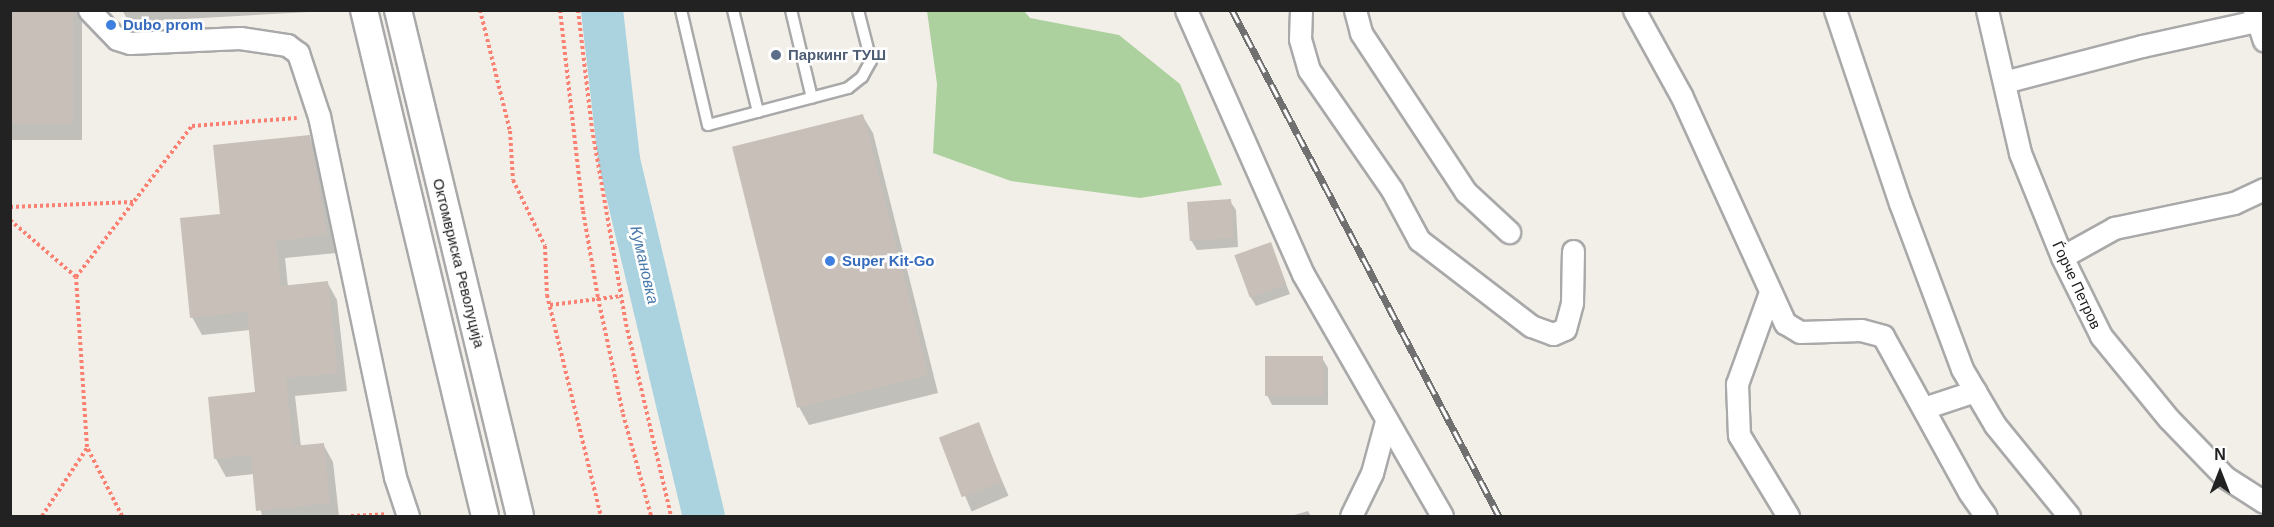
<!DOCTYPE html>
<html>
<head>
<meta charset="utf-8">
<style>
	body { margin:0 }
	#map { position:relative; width:2274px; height:527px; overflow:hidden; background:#f2efe9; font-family:Arial,sans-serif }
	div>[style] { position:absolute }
	.forest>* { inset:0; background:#add19e }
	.shadow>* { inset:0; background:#0003; transform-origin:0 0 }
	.river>* { height:42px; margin:-21px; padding:0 21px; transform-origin:21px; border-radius:21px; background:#aad3df }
	.building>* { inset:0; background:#c7bfb8; transform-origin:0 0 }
	.path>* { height:4px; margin-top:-2px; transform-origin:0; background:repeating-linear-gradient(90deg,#fa8072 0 3px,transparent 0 6px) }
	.roads { filter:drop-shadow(2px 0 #a9a9a9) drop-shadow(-2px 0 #a9a9a9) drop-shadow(0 2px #a9a9a9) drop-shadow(0 -2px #a9a9a9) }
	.service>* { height:10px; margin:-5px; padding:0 5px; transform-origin:5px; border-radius:5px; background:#fff }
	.minor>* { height:21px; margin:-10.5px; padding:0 10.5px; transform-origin:10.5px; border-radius:10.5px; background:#fff }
	.tertiary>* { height:26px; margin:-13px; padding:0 13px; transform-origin:13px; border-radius:13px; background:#fff }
	.rail>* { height:7px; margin-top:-3.5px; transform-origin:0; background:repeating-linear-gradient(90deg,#fff 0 14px,#707070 0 28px); box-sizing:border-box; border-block:2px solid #707070 }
	.dots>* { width:16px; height:16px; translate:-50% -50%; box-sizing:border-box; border:3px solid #fff; border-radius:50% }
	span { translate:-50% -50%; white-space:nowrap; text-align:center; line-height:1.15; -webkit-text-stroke:5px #fff; paint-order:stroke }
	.shop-label { font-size:15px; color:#366cbe; font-weight:700 }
	.left { translate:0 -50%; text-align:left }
	.service-label { font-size:15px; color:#4e5e75; font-weight:700 }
	.street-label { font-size:15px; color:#222 }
	.water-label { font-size:16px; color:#4a7aab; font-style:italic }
	.frame { position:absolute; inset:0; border:12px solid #222; pointer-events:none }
	.north { position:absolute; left:2190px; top:443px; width:60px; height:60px; -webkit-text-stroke:4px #fff; paint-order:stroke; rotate:0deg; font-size:16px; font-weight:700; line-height:24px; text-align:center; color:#222 }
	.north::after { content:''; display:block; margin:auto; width:21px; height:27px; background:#222; clip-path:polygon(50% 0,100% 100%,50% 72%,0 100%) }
</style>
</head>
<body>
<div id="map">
	<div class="forest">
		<i style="clip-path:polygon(927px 11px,1024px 11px,1030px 18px,1119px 35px,1180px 84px,1222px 185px,1140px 198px,1011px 181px,933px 153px,937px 84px)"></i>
	</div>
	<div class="shadow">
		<i style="left:10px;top:10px;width:72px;height:130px"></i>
		<i style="clip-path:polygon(122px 10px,328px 10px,328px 11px,129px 22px)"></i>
		<i style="clip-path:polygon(862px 115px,873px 133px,938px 393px,809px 425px,799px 407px)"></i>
		<i style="clip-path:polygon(309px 137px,319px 155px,336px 253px,285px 258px,288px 287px,327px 282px,337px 300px,347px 391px,295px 396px,301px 447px,323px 444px,333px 462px,339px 516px,262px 516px,254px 474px,226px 477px,216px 459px,209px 398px,257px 393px,250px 330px,202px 335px,192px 317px,222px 216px)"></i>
		<i style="clip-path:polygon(1230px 201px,1236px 210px,1238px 247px,1197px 250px,1191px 240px)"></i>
		<i style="clip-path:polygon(1270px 244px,1290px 294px,1256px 306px,1250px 296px)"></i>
		<i style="clip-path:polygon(1322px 358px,1328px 368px,1328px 405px,1272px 405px,1267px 395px)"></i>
		<i style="left:978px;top:424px;width:78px;height:40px;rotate:67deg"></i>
		<i style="clip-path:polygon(1308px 511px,1311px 516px,1291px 516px)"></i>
	</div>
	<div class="river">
		<i style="left:602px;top:10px;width:151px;rotate:83.5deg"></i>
		<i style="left:619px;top:160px;width:366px;rotate:76.6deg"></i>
	</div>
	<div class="building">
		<i style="left:10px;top:10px;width:63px;height:113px"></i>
		<i style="left:863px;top:114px;width:269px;height:135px;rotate:76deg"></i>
		<i style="clip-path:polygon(310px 135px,327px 235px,276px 241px,281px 286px,328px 281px,338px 373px,286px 378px,293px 446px,324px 443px,330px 503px,256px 511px,251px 455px,214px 459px,208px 397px,255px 392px,247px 312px,190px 318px,180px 218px,220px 214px,213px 145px)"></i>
		<i style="left:1231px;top:199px;width:39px;height:44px;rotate:86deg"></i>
		<i style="left:1271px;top:242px;width:45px;height:39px;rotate:70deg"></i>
		<i style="left:1265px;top:356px;width:58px;height:40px"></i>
		<i style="left:979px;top:422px;width:64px;height:43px;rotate:69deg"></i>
	</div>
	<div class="path">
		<i style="left:480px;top:10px;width:125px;rotate:76.1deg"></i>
		<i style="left:510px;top:131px;width:49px;rotate:86.5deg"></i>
		<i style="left:513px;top:180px;width:73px;rotate:64.1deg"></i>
		<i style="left:545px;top:246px;width:49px;rotate:87.7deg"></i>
		<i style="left:547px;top:295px;width:228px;rotate:76.3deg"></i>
		<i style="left:560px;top:10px;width:202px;rotate:83.5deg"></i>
		<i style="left:583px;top:211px;width:88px;rotate:80.2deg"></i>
		<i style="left:598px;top:298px;width:119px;rotate:77.8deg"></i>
		<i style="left:623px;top:414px;width:106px;rotate:74.6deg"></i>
		<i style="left:578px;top:10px;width:120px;rotate:83.3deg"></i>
		<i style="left:592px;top:129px;width:198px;rotate:80.1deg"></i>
		<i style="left:626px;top:324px;width:197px;rotate:76.8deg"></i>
		<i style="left:10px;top:207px;width:123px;rotate:-2.3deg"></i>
		<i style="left:10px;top:220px;width:87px;rotate:40.8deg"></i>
		<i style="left:550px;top:305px;width:72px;rotate:-7.2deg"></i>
		<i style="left:42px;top:516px;width:82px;rotate:-56.5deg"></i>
		<i style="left:122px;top:516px;width:77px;rotate:-116.9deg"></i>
		<i style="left:87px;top:447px;width:170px;rotate:-93.7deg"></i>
		<i style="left:76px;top:277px;width:190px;rotate:-52.5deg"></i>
		<i style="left:192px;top:126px;width:105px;rotate:-4.4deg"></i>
		<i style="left:351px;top:516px;width:35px;rotate:-3deg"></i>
	</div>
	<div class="roads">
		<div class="service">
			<i style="left:681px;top:10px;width:118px;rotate:76.8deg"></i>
			<i style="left:708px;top:125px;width:145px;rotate:-14.8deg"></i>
			<i style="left:848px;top:88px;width:18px;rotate:-38deg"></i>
			<i style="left:862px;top:77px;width:18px;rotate:-61deg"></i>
			<i style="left:871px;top:61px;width:53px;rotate:-104.3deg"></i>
			<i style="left:733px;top:10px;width:105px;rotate:76.2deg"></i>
			<i style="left:791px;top:10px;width:90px;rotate:76.6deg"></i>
		</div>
		<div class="minor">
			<i style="left:89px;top:10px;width:40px;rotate:46deg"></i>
			<i style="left:117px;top:39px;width:14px;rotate:17deg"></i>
			<i style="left:130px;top:43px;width:110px;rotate:-2.6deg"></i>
			<i style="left:240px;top:38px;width:48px;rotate:8.5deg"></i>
			<i style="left:287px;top:45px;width:14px;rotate:36deg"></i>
			<i style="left:298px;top:53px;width:66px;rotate:71.6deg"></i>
			<i style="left:319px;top:116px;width:369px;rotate:78.1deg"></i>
			<i style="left:395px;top:477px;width:41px;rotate:71.6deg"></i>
			<i style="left:1186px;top:10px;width:289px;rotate:66.1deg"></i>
			<i style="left:1303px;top:274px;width:279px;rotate:60.1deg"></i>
			<i style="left:1301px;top:10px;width:29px;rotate:92deg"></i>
			<i style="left:1300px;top:39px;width:32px;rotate:74deg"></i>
			<i style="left:1309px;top:70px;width:146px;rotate:55.3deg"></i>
			<i style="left:1392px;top:190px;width:57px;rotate:61.6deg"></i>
			<i style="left:1419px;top:240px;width:141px;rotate:37.5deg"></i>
			<i style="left:1531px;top:326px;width:23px;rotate:20deg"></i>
			<i style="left:1553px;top:334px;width:13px;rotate:-23deg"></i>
			<i style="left:1565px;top:329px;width:28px;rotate:-75deg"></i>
			<i style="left:1572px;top:302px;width:51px;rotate:-88.9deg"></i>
			<i style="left:1355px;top:10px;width:24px;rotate:75deg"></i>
			<i style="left:1361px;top:33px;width:191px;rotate:56.6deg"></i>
			<i style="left:1466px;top:192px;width:59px;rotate:42.9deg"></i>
			<i style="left:1634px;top:10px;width:97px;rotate:61.1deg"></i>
			<i style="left:1681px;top:95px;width:251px;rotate:65.5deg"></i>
			<i style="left:1785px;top:323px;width:17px;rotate:31deg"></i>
			<i style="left:1800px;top:332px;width:61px;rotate:-1.9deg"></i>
			<i style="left:1861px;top:330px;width:23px;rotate:15deg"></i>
			<i style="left:1883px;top:336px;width:178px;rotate:61.1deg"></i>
			<i style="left:1969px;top:492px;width:29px;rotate:55deg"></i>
			<i style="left:1835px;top:10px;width:204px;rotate:71.4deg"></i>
			<i style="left:1900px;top:203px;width:177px;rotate:69.5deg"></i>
			<i style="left:1962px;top:369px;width:65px;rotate:59.5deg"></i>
			<i style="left:1995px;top:425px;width:117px;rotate:50.9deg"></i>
			<i style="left:1987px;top:10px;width:147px;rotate:77deg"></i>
			<i style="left:2020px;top:153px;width:112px;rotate:68deg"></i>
			<i style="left:2062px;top:257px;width:88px;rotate:63.7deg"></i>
			<i style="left:2101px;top:336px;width:107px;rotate:50.7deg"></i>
			<i style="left:2169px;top:419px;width:81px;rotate:46deg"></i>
			<i style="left:2225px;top:477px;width:46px;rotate:32.7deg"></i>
			<i style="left:2254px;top:10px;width:32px;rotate:72deg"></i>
			<i style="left:2004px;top:82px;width:143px;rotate:-14.6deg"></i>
			<i style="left:2142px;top:46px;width:118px;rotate:-12.3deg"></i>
			<i style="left:2062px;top:257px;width:60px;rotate:-29.1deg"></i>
			<i style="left:2114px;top:228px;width:123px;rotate:-11.8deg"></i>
			<i style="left:2234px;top:203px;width:33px;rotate:-25deg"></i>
			<i style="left:1769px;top:295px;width:95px;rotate:109.8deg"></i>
			<i style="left:1737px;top:384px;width:51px;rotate:87.8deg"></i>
			<i style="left:1739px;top:435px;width:95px;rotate:58.8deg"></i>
			<i style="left:1924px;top:408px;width:54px;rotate:-18.4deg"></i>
			<i style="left:1351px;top:516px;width:48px;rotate:-64deg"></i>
			<i style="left:1372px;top:473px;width:54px;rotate:-74.9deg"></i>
		</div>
		<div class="tertiary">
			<i style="left:364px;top:10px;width:520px;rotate:76.55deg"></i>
			<i style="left:398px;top:10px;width:520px;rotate:76.44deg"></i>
		</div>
	</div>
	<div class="rail">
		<i style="left:1232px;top:10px;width:572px;rotate:62.18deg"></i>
	</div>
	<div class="dots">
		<i style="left:111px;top:25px;background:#3f7fe0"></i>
		<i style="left:776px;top:55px;background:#5c6f8a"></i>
		<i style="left:830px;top:261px;background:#3f7fe0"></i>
	</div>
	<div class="shop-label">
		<span class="left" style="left:123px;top:25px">Dubo prom</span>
		<span class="left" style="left:842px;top:261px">Super Kit-Go</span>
	</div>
	<div class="service-label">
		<span class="left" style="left:788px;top:55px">Паркинг ТУШ</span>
	</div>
	<div class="street-label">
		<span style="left:459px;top:263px;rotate:76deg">Октомвриска Револуција</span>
		<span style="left:2077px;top:285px;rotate:65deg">Ѓорче Петров</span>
	</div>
	<div class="water-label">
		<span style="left:644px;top:265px;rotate:77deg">Кумановка</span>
	</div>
	<div class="frame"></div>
	<div class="north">N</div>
</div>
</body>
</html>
